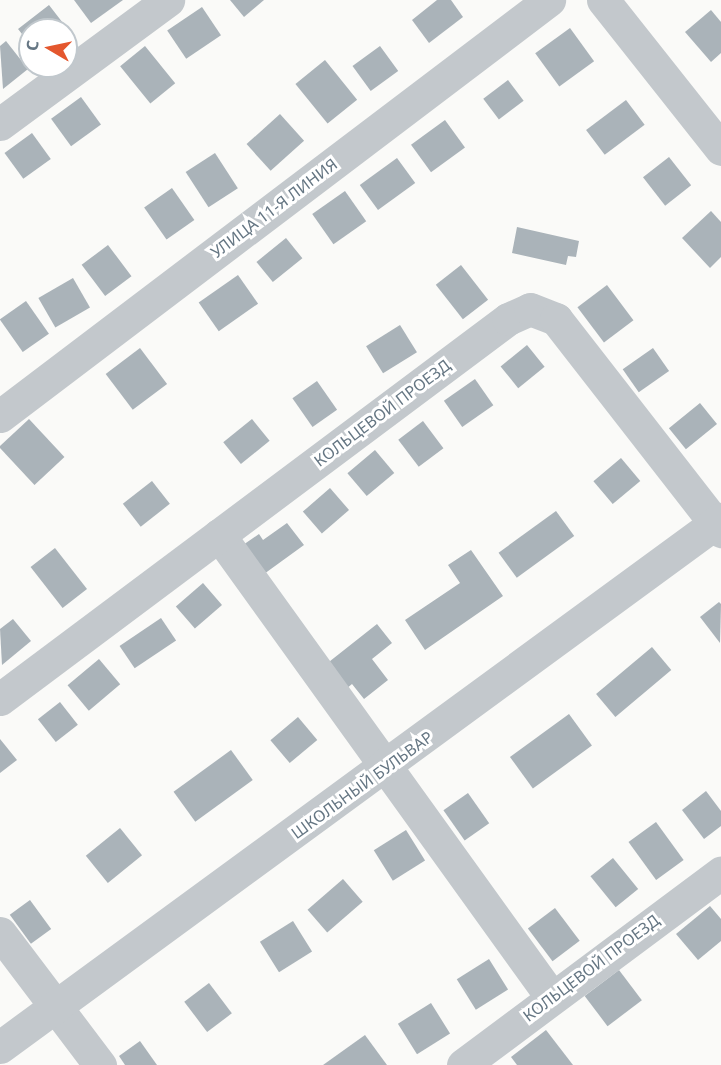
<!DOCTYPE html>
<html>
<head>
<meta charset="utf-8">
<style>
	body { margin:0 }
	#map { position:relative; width:721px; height:1065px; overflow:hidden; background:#fafaf8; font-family:"Noto Sans",sans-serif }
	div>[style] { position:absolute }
	.building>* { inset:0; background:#aab3b9; transform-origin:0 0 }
	.minor>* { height:33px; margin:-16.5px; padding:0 16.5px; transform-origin:16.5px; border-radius:16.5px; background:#c3c8cc }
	span { translate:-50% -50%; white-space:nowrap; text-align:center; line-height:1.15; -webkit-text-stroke:6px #fff; paint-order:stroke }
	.street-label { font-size:16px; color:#657683 }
	.north { position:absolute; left:18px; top:18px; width:60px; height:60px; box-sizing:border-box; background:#fff; border:2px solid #c1c8cd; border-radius:50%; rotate:279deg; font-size:16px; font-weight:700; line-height:24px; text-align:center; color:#657683 }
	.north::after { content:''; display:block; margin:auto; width:21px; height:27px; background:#e4572e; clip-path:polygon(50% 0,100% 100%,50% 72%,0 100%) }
</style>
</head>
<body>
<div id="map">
	<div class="building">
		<i style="clip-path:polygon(74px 0,123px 0,91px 23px)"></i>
		<i style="clip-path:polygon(230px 0,264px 0,244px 17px)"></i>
		<i style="clip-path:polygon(437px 0,451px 0,463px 17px,429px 43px,412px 20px)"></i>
		<i style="clip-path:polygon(49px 5px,73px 36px,66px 42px,66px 30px,30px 30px,30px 44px,18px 29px)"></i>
		<i style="left:202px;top:7px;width:34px;height:42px;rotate:56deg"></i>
		<i style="clip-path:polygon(711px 10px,721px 22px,721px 53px,711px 62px,685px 32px)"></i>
		<i style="left:570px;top:28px;width:41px;height:43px;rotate:54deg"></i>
		<i style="clip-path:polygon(6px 41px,28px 69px,3px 89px,0 46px)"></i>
		<i style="left:145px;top:46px;width:48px;height:32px;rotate:51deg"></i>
		<i style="left:380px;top:46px;width:31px;height:34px;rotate:54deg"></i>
		<i style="left:325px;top:60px;width:51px;height:38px;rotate:51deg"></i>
		<i style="left:508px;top:80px;width:26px;height:31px;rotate:53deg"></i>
		<i style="left:81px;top:97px;width:34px;height:37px;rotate:54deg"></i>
		<i style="left:626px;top:100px;width:31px;height:50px;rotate:53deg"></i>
		<i style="left:280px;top:114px;width:36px;height:45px;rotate:48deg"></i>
		<i style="left:445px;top:120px;width:34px;height:42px;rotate:54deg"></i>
		<i style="left:32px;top:133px;width:32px;height:34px;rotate:54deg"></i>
		<i style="left:215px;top:153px;width:42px;height:35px;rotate:57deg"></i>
		<i style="left:669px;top:157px;width:36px;height:33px;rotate:52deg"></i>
		<i style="left:397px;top:158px;width:31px;height:46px;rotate:54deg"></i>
		<i style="left:172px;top:188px;width:39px;height:34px;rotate:55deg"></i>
		<i style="left:345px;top:191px;width:37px;height:40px;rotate:55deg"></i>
		<i style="clip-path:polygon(711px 211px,721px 222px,721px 257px,710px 268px,682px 238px)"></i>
		<i style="clip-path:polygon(517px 227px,579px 241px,576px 257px,568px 256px,566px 265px,512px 253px)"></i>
		<i style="left:286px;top:238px;width:26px;height:38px;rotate:51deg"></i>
		<i style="left:108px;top:245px;width:39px;height:33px;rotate:53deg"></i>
		<i style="left:461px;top:265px;width:44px;height:32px;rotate:52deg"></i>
		<i style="left:238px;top:275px;width:35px;height:48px;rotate:55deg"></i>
		<i style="left:73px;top:278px;width:34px;height:40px;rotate:60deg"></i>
		<i style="left:607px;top:285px;width:44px;height:37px;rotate:53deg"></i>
		<i style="left:26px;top:301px;width:40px;height:32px;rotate:55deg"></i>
		<i style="left:400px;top:325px;width:32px;height:40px;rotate:58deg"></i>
		<i style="left:527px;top:345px;width:28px;height:34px;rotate:51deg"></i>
		<i style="left:140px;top:348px;width:45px;height:43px;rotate:53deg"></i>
		<i style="left:653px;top:348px;width:28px;height:37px;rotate:55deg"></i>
		<i style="left:475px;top:379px;width:32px;height:38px;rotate:55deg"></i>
		<i style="left:317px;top:381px;width:35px;height:30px;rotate:55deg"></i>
		<i style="left:700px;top:403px;width:27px;height:40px;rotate:51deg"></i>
		<i style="left:29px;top:419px;width:52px;height:41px;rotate:47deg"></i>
		<i style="left:252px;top:419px;width:28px;height:37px;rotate:51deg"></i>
		<i style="left:423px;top:421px;width:34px;height:31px;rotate:53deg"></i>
		<i style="left:375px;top:450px;width:30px;height:36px;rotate:50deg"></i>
		<i style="left:621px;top:458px;width:30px;height:36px;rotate:50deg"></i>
		<i style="left:152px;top:481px;width:29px;height:37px;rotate:52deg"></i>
		<i style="left:330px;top:488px;width:29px;height:36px;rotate:49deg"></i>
		<i style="left:556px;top:511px;width:31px;height:71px;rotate:54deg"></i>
		<i style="clip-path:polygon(287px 523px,304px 545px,264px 574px,243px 545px,259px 534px,263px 540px)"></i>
		<i style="left:55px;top:548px;width:52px;height:31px;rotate:52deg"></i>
		<i style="clip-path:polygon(471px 550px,503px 596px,425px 650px,405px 620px,460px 583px,448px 565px)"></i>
		<i style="left:203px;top:583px;width:29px;height:36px;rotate:49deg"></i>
		<i style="clip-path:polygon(719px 602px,721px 604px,720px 643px,700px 617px)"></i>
		<i style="left:161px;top:618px;width:27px;height:50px;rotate:56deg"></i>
		<i style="clip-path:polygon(13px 619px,31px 641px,2px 665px,0 629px)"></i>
		<i style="clip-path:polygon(377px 624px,392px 643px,372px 659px,388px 680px,364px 699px,352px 684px,340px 694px,320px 669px)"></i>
		<i style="left:652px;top:647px;width:30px;height:73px;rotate:50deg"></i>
		<i style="left:99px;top:659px;width:33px;height:41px;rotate:50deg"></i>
		<i style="left:60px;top:702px;width:29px;height:28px;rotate:52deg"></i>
		<i style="left:569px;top:714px;width:39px;height:73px;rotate:54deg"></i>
		<i style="left:298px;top:717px;width:30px;height:36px;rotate:50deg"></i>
		<i style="clip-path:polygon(0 739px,17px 760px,0 773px)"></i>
		<i style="left:231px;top:750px;width:37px;height:71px;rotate:54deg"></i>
		<i style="clip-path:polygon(706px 791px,721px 811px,721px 826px,704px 839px,682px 810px)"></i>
		<i style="left:468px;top:793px;width:37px;height:30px;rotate:55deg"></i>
		<i style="left:656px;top:822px;width:47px;height:34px;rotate:54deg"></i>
		<i style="left:120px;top:828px;width:35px;height:44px;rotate:51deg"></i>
		<i style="left:406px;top:830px;width:36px;height:38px;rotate:58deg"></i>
		<i style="left:613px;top:858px;width:40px;height:29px;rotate:51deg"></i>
		<i style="left:343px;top:879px;width:30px;height:47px;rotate:49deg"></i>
		<i style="left:30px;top:900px;width:36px;height:25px;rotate:54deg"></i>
		<i style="clip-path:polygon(710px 906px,721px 919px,721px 941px,698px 960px,676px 934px)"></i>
		<i style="left:555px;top:908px;width:41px;height:34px;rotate:53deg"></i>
		<i style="left:293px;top:921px;width:36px;height:39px;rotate:58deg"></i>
		<i style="left:489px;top:959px;width:36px;height:38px;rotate:58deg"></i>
		<i style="left:619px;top:970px;width:38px;height:43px;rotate:53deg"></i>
		<i style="left:209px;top:983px;width:38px;height:31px;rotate:53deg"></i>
		<i style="left:431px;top:1003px;width:36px;height:39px;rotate:58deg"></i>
		<i style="clip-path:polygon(546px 1030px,573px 1065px,517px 1065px,511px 1057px)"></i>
		<i style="clip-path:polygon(365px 1035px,387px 1065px,323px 1065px)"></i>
		<i style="clip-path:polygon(140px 1041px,157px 1065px,125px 1065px,119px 1056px)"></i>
	</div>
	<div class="minor">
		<i style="left:603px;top:0;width:190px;rotate:51.6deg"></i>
		<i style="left:0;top:124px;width:209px;rotate:-36.4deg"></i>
		<i style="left:0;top:416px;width:689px;rotate:-37.15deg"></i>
		<i style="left:219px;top:535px;width:567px;rotate:54.26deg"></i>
		<i style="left:0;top:699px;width:634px;rotate:-36.8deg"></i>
		<i style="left:508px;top:319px;width:24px;rotate:-24deg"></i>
		<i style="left:530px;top:309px;width:28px;rotate:21deg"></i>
		<i style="left:556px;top:319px;width:269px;rotate:52.1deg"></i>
		<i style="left:0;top:933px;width:166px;rotate:52.9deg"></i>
		<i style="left:0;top:1047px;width:894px;rotate:-36.22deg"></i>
		<i style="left:463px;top:1065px;width:322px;rotate:-36.7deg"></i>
	</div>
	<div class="street-label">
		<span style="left:274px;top:208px;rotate:-37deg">УЛИЦА 11-Я ЛИНИЯ</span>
		<span style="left:382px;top:413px;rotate:-37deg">КОЛЬЦЕВОЙ ПРОЕЗД</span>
		<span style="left:362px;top:785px;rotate:-36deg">ШКОЛЬНЫЙ БУЛЬВАР</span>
		<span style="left:591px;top:968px;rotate:-37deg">КОЛЬЦЕВОЙ ПРОЕЗД</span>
	</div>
	<div class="north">С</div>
</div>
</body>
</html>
